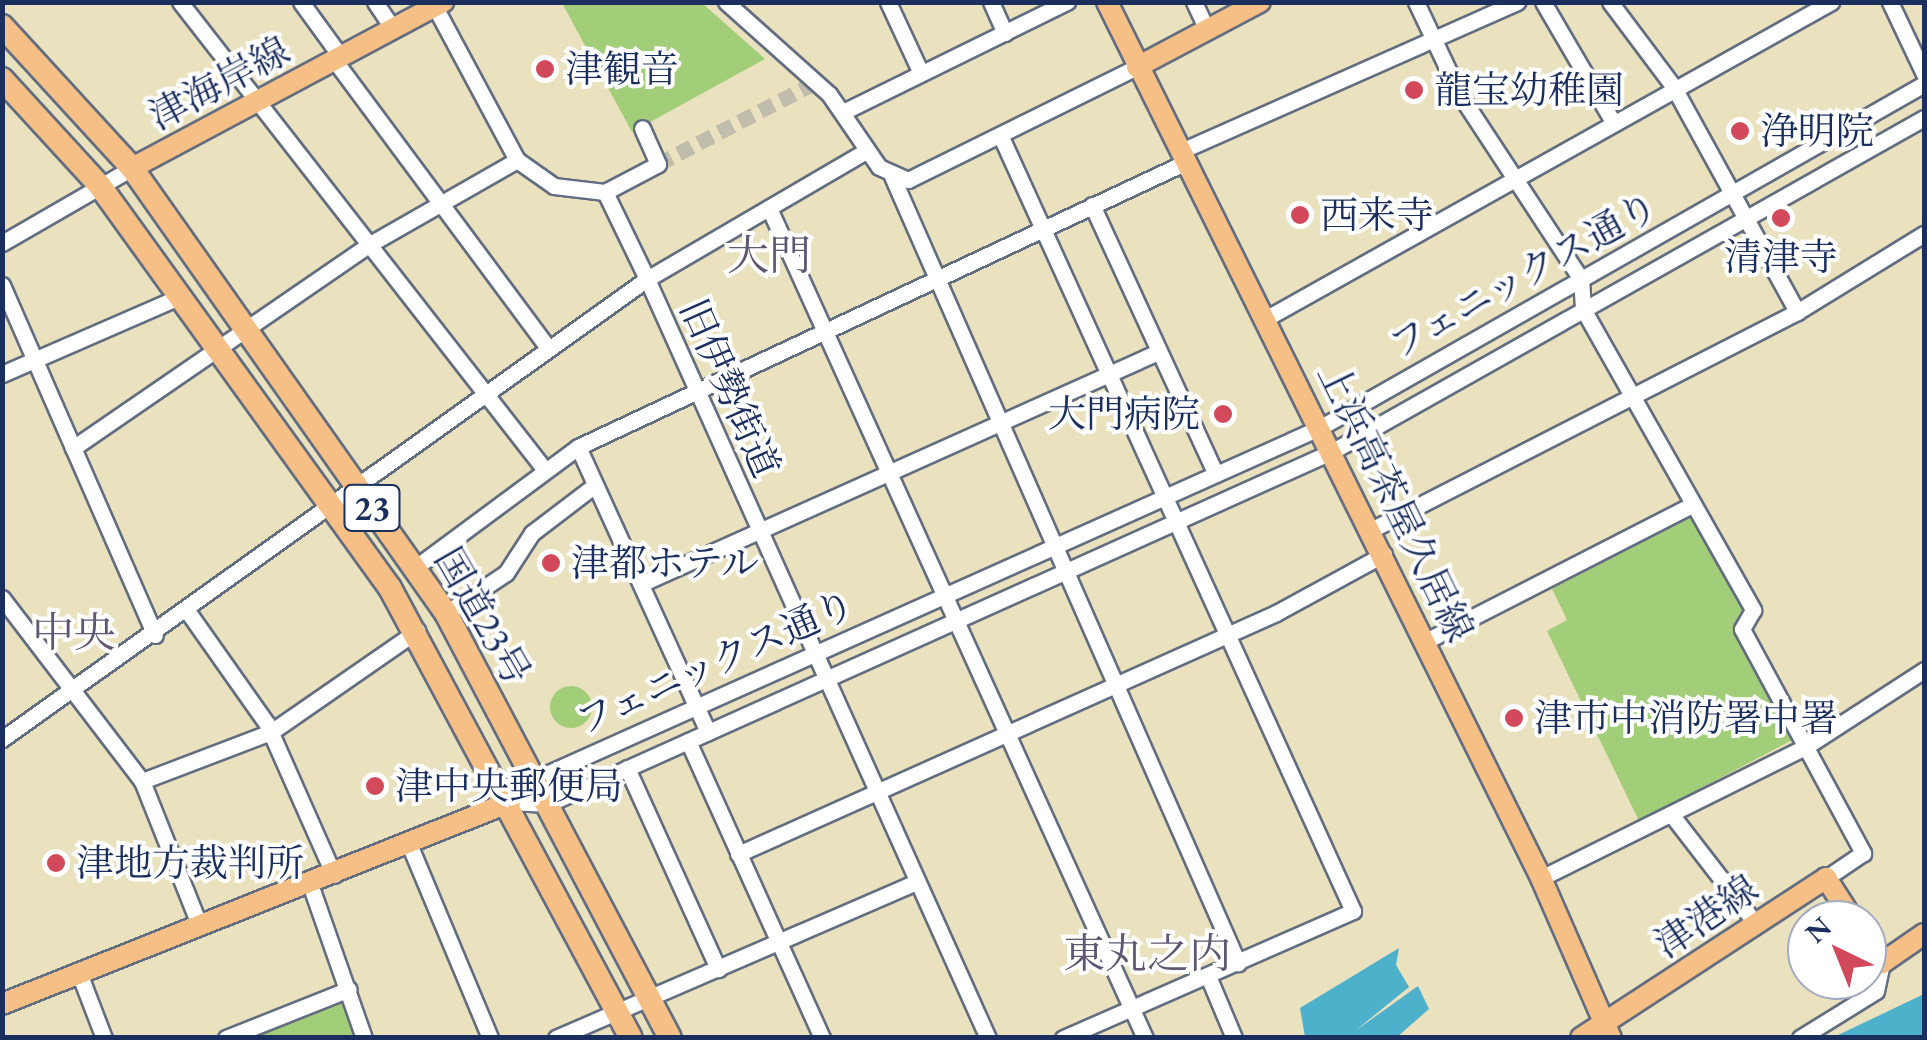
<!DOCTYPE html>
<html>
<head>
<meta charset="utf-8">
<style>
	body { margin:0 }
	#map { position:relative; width:1927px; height:1040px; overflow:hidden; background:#eae1bf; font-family:"EB Garamond","Noto Serif JP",serif }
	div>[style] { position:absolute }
	.green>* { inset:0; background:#a2cd79 }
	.round { border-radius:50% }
	.water>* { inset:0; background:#4db1cc }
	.minor-tunnel>* { height:15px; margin-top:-7.5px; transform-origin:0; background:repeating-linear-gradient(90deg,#c1bdac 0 15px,transparent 0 23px) }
	.roads { filter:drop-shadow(2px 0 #636d80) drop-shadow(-2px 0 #636d80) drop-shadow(0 2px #636d80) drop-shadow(0 -2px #636d80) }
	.minor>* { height:15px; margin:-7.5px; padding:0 7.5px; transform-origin:7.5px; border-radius:7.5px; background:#fff }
	.major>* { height:20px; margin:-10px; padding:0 10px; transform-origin:10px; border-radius:10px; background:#f5bf86 }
	.highway>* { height:22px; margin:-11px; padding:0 11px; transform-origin:11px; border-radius:11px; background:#f5bf86 }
	.dots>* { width:28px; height:28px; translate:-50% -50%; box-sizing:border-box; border:5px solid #fff; border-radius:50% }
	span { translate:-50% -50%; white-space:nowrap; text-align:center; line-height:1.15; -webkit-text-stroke:8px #fff; paint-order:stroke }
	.shield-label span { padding:2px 8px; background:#fff; border:2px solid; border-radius:8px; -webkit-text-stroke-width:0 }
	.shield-label { font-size:35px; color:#1b2f5e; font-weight:700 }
	.poi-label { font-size:38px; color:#1b2f5e }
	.left { translate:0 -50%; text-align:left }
	.right { translate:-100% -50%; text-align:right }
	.street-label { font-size:38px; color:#1b2f5e }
	.quarter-label { font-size:42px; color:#5f5671 }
	.frame { position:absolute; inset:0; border:5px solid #1b2f5e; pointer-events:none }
	.north { position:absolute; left:1787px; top:900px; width:100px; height:100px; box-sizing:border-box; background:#fff; border:2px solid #a4acbf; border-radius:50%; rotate:317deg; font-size:28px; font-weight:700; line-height:40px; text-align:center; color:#1b2f5e }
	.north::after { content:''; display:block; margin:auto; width:35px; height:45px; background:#d1495b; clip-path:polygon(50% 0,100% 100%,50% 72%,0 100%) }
</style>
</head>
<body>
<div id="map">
	<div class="green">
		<i style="clip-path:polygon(562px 3px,702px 3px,765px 59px,632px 132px)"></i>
		<i style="clip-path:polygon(1691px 516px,1744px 608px,1735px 626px,1796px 738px,1639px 821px,1547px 631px,1567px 620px,1552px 589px)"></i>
		<i class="round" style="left:550px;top:686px;width:42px;height:42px"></i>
		<i style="clip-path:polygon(340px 998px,356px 1038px,244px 1038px)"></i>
	</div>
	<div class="water">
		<i style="clip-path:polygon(1399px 948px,1396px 965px,1409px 987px,1355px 1031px,1418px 986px,1429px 1009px,1397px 1037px,1305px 1037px,1300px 1008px)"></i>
		<i style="clip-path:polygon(1924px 994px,1924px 1037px,1834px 1037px)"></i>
	</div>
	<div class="minor-tunnel">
		<i style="left:658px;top:164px;width:176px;rotate:-27.4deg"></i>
	</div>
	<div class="roads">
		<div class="minor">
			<i style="left:180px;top:2px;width:594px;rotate:52.05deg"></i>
			<i style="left:301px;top:2px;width:68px;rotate:54deg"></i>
			<i style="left:375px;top:2px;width:32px;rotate:56deg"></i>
			<i style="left:726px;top:2px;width:138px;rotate:41.8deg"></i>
			<i style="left:829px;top:94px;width:88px;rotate:55.6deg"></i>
			<i style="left:879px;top:167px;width:32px;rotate:24deg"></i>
			<i style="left:908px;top:180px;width:255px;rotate:-26.3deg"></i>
			<i style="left:888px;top:2px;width:78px;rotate:65.1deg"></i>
			<i style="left:991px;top:2px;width:34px;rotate:66deg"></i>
			<i style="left:1194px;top:2px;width:31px;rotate:65deg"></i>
			<i style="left:1416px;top:2px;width:103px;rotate:64.7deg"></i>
			<i style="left:1460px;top:95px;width:220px;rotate:56.7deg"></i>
			<i style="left:1581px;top:279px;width:30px;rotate:86deg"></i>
			<i style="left:1583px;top:309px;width:346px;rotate:60.5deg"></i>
			<i style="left:1753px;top:610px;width:22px;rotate:120deg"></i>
			<i style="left:1742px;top:629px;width:255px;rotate:61.6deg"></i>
			<i style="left:1863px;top:853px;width:45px;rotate:146deg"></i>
			<i style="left:1543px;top:2px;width:139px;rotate:59.7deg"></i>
			<i style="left:1610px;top:2px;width:105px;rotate:53.1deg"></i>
			<i style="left:1673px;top:86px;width:258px;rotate:61.2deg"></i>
			<i style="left:1890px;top:2px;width:80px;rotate:64.7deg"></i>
			<i style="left:435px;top:7px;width:174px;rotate:61.8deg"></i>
			<i style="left:517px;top:160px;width:45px;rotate:35.1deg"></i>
			<i style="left:554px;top:186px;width:51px;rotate:6.7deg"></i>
			<i style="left:605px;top:192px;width:60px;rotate:-27.8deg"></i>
			<i style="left:658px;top:164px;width:39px;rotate:-114deg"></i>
			<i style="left:335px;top:61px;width:355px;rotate:53.4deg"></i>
			<i style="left:843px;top:112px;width:250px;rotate:-26.2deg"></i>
			<i style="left:1002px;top:139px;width:848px;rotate:65.55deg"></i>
			<i style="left:1353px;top:911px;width:317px;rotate:156.3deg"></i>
			<i style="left:1181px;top:151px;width:368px;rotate:-23.9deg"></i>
			<i style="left:892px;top:176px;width:860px;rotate:66.27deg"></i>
			<i style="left:605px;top:192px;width:97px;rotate:64.2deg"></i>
			<i style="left:647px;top:279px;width:254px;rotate:-30.3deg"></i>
			<i style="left:1092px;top:205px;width:296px;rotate:65.3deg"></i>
			<i style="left:769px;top:208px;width:911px;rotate:65.63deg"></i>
			<i style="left:2px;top:243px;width:150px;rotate:-30deg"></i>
			<i style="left:2px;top:285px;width:382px;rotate:66.4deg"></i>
			<i style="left:1265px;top:319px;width:649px;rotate:-29.25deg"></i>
			<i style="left:2px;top:374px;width:195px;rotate:-23.5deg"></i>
			<i style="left:73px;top:448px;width:360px;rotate:-34.5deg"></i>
			<i style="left:370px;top:244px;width:169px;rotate:-29.7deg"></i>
			<i style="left:1371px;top:530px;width:479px;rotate:-27.1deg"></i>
			<i style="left:1797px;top:312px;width:149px;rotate:-31.6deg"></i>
			<i style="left:416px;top:567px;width:202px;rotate:-36.5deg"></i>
			<i style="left:643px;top:583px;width:564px;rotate:-24.16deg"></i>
			<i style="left:2px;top:598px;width:230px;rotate:52.6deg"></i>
			<i style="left:142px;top:781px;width:157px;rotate:68.3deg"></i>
			<i style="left:188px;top:612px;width:137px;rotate:54.8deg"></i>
			<i style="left:267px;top:724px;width:165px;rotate:66.1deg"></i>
			<i style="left:446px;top:613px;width:72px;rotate:-33.7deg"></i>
			<i style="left:506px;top:573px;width:48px;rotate:-57deg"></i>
			<i style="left:532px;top:533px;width:79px;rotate:-37.3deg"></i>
			<i style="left:1426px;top:641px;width:299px;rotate:-27.1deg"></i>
			<i style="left:708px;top:732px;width:313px;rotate:-114.5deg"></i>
			<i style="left:578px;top:447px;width:671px;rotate:-25.11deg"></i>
			<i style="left:2px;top:739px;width:792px;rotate:-35.5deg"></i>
			<i style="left:647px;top:279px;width:832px;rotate:65.81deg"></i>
			<i style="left:688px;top:741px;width:326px;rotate:65.7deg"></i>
			<i style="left:627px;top:768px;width:221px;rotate:65.6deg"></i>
			<i style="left:142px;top:781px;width:138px;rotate:-20.8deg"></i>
			<i style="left:271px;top:732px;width:178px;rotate:-34.7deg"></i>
			<i style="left:510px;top:802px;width:34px;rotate:-43deg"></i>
			<i style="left:535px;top:779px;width:861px;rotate:-24.12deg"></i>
			<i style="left:1321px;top:427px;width:694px;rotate:-29.63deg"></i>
			<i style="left:510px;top:802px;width:38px;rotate:3deg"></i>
			<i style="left:548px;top:804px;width:858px;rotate:-24.21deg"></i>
			<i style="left:1331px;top:452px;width:681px;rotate:-29.39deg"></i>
			<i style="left:1671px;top:814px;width:139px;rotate:52.3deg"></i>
			<i style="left:409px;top:844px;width:210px;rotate:67.3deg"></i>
			<i style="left:738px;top:854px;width:590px;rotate:-24.13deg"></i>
			<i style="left:1276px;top:613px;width:123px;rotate:-28.6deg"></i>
			<i style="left:1541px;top:878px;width:297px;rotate:-26.4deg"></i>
			<i style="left:1807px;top:746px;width:140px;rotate:-33deg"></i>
			<i style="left:310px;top:884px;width:163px;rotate:70.7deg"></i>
			<i style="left:79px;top:973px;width:70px;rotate:69deg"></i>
			<i style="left:1208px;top:976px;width:67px;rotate:67.2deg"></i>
			<i style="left:226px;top:1038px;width:132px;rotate:-21.7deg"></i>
			<i style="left:556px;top:1038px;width:393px;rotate:-23.4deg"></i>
			<i style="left:1800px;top:1038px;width:89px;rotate:-31.7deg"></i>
			<i style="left:1876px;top:991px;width:29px;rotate:-78deg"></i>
		</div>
		<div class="major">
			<i style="left:1107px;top:2px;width:978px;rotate:63.64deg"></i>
			<i style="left:1541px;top:878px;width:175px;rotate:66.4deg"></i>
			<i style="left:1137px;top:67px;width:139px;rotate:-27.9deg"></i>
			<i style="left:132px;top:168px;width:353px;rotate:-28.1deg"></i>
			<i style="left:1867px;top:941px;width:27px;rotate:56deg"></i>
			<i style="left:1882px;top:963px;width:51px;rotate:-34.6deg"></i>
			<i style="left:2px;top:1004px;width:547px;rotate:-21.68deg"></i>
			<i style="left:1581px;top:1038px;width:293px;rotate:-33.1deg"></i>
			<i style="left:1826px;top:878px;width:50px;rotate:57.3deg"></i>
		</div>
		<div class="highway">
			<i style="left:2px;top:26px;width:193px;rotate:47.5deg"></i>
			<i style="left:132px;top:168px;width:545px;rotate:54.79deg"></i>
			<i style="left:446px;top:613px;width:480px;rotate:62.2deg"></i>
			<i style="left:2px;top:79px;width:145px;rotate:47.5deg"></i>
			<i style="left:100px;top:186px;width:496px;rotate:54.2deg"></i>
			<i style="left:390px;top:588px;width:510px;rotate:61.83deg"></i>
		</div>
	</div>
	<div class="dots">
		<i style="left:545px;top:69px;background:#d1495b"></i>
		<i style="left:1414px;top:90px;background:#d1495b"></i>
		<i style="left:1740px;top:131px;background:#d1495b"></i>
		<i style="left:1300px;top:215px;background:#d1495b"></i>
		<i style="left:1781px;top:218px;background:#d1495b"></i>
		<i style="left:1223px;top:414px;background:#d1495b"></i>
		<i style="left:551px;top:563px;background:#d1495b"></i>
		<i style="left:1514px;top:718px;background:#d1495b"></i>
		<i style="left:375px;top:786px;background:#d1495b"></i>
		<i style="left:56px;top:863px;background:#d1495b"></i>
	</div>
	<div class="shield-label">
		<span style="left:372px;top:508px">23</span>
	</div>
	<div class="poi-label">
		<span class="left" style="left:565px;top:69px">津観音</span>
		<span class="left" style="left:1434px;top:90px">龍宝幼稚園</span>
		<span class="left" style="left:1760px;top:131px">浄明院</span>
		<span class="left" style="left:1320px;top:215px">西来寺</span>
		<span style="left:1781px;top:257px">清津寺</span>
		<span class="right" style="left:1200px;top:414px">大門病院</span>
		<span class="left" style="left:571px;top:563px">津都ホテル</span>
		<span class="left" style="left:1534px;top:718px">津市中消防署中署</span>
		<span class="left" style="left:395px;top:786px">津中央郵便局</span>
		<span class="left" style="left:76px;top:863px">津地方裁判所</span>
	</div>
	<div class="street-label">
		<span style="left:219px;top:83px;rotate:-28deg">津海岸線</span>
		<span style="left:1523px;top:275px;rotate:-29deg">フェニックス通り</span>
		<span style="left:730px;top:388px;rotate:66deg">旧伊勢街道</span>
		<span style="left:1396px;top:502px;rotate:64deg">上浜高茶屋久居線</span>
		<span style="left:483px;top:616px;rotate:60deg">国道23号</span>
		<span style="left:715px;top:662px;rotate:-24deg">フェニックス通り</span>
		<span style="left:1706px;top:916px;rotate:-34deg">津港線</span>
	</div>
	<div class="quarter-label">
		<span style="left:769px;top:256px">大門</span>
		<span style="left:74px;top:633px">中央</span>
		<span style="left:1147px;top:954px">東丸之内</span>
	</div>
	<div class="frame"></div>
	<div class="north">N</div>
</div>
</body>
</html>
